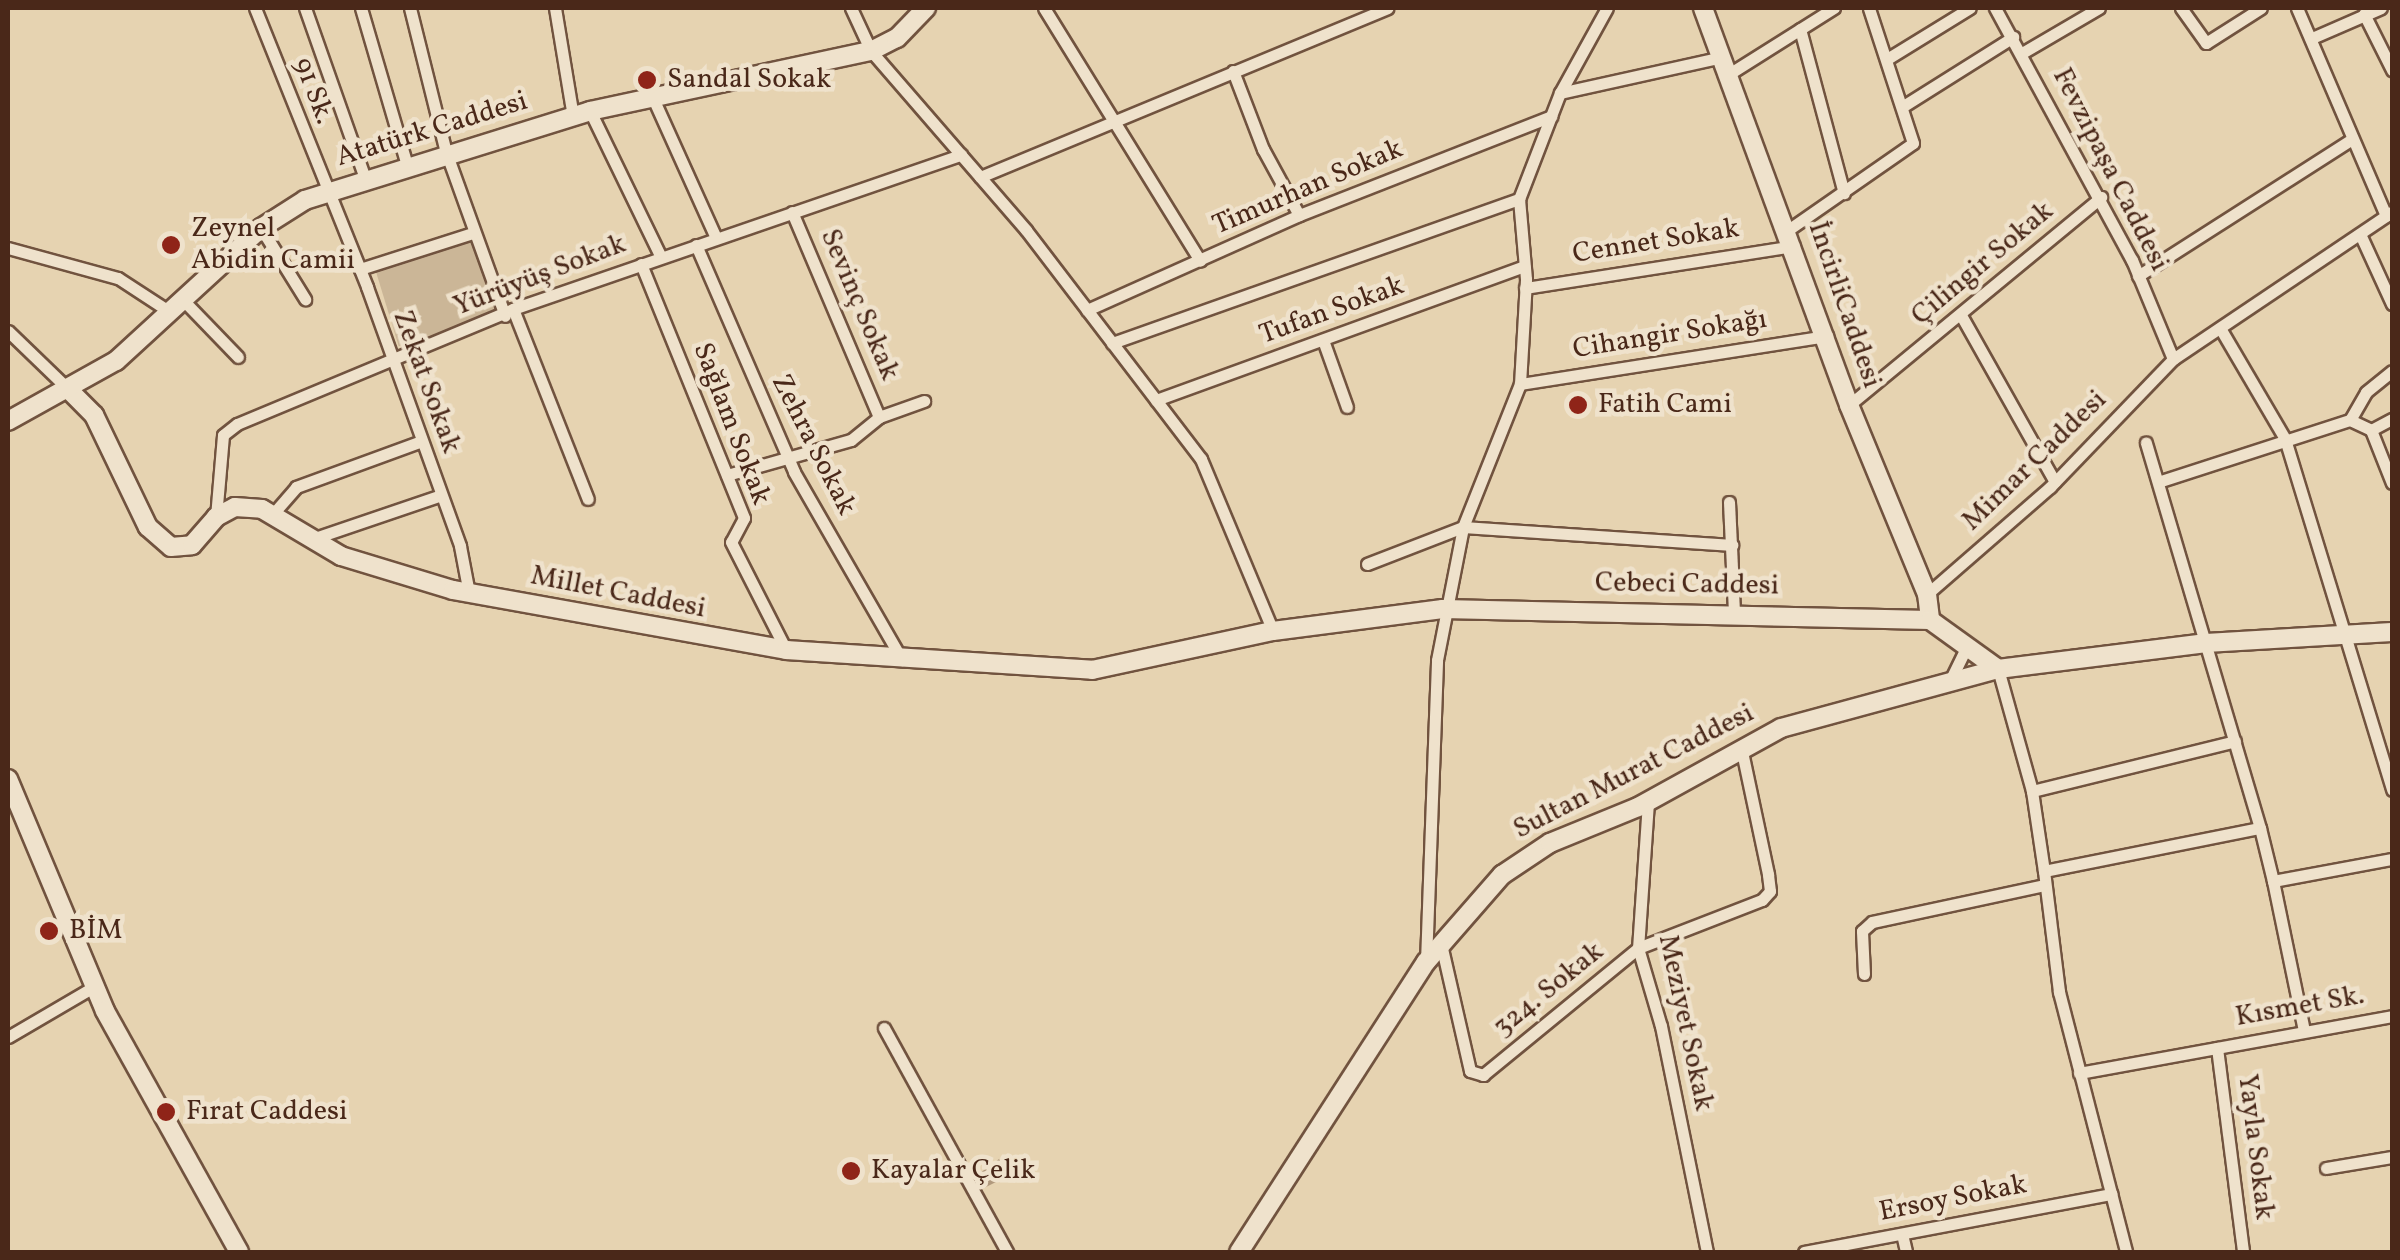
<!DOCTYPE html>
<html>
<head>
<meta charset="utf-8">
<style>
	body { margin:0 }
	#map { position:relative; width:2400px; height:1260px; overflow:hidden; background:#e6d3b1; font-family:Vollkorn,serif }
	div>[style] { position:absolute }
	.green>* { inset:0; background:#cbb697; transform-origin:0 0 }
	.water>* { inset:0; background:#b1997d }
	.roads { filter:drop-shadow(2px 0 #71533f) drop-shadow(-2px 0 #71533f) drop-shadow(0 2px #71533f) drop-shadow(0 -2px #71533f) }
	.street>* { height:11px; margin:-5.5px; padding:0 5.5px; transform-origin:5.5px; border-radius:5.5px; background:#efe2cc }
	.secondary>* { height:18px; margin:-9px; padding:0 9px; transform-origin:9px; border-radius:9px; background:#efe2cc }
	.dots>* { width:28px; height:28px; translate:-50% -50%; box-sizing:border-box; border:5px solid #efe2cc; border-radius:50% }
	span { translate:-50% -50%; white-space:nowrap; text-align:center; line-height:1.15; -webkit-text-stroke:9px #efe2cc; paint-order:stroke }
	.poi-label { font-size:28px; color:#4a2819 }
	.left { translate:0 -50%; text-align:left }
	.street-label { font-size:28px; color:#4a2819 }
	.frame { position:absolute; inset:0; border:10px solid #4a2819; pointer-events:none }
</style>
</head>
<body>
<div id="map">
	<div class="green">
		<i style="left:472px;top:237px;width:83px;height:102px;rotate:73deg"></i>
	</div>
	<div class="water">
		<i style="clip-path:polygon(999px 1159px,1008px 1176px,982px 1189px,976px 1176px)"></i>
	</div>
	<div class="roads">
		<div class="street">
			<i style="left:255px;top:8px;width:301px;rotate:68.1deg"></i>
			<i style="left:367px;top:287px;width:275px;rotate:70.2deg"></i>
			<i style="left:460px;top:546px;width:48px;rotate:79.2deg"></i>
			<i style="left:305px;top:8px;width:180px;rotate:70.6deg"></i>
			<i style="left:361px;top:8px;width:164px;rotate:73.7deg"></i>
			<i style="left:410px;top:8px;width:148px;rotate:76deg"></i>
			<i style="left:446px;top:152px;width:174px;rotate:70.2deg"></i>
			<i style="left:555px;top:8px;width:110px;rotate:80.6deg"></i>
			<i style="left:851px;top:8px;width:47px;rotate:65.1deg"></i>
			<i style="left:871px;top:51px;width:237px;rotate:49.1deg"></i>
			<i style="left:1026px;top:230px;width:288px;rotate:52.6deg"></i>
			<i style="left:1201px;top:459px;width:186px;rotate:67.3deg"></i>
			<i style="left:1044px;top:8px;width:297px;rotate:58.3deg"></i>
			<i style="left:1995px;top:8px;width:287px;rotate:61.5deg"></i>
			<i style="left:2132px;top:260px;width:107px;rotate:67.5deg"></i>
			<i style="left:2181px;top:8px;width:43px;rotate:54.5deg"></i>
			<i style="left:2206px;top:43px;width:65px;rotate:-32.5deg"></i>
			<i style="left:2297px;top:8px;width:226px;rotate:66.8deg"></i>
			<i style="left:2364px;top:14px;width:63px;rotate:63.4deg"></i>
			<i style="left:1800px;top:29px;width:170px;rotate:75deg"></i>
			<i style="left:2312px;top:38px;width:75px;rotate:-23.5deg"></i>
			<i style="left:2022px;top:53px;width:89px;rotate:-30.3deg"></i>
			<i style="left:1887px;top:59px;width:97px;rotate:-31.6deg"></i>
			<i style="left:1233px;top:71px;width:84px;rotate:69deg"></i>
			<i style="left:1263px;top:149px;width:75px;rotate:61.4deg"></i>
			<i style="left:1729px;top:74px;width:124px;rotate:-32.2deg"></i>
			<i style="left:1560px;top:93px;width:166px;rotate:-12.5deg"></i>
			<i style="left:652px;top:96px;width:156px;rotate:65.7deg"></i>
			<i style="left:1905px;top:105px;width:128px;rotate:-32.2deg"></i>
			<i style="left:590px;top:111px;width:162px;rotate:64.1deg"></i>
			<i style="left:980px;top:177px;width:441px;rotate:-22.5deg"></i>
			<i style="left:792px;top:212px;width:223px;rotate:67deg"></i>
			<i style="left:261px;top:228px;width:84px;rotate:58.2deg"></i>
			<i style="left:1788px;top:230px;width:152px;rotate:-34.8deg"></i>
			<i style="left:1913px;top:143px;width:142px;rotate:-108.1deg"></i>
			<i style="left:2360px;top:234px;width:77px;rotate:65.4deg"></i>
			<i style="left:696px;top:245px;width:247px;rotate:66.6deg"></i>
			<i style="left:794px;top:472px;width:217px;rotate:60.1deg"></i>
			<i style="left:8px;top:248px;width:114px;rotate:15.3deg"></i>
			<i style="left:118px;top:278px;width:62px;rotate:33.2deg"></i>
			<i style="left:641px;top:264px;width:274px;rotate:67.9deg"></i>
			<i style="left:744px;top:518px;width:27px;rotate:118deg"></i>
			<i style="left:731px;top:542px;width:121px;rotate:63deg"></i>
			<i style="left:360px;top:269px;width:119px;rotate:-17.7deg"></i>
			<i style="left:2138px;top:276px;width:254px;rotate:-32.6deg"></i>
			<i style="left:1525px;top:288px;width:272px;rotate:-8.9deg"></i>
			<i style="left:183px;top:300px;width:79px;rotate:46deg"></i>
			<i style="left:513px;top:309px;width:204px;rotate:68.5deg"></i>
			<i style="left:1087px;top:310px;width:232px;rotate:-24.1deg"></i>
			<i style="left:1299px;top:215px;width:271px;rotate:-21.4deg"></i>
			<i style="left:1962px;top:317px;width:189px;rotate:60.6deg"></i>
			<i style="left:2220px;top:328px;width:129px;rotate:59.6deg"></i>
			<i style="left:2285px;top:439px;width:367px;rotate:73deg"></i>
			<i style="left:8px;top:331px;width:85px;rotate:44deg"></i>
			<i style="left:1323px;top:340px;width:71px;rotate:70.3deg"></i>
			<i style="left:1112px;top:343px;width:432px;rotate:-19.5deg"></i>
			<i style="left:1520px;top:384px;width:311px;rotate:-8.9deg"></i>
			<i style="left:1156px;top:400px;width:392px;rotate:-20deg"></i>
			<i style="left:1849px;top:405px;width:327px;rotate:-39.5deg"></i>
			<i style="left:2350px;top:420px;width:32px;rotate:-60deg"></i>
			<i style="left:2366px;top:392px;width:33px;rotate:-39deg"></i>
			<i style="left:2371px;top:430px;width:24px;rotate:-28deg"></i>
			<i style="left:727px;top:475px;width:129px;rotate:-15.8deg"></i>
			<i style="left:851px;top:440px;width:36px;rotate:-39deg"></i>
			<i style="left:879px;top:417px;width:48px;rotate:-19.6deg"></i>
			<i style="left:2161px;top:481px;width:199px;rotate:-17.9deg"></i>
			<i style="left:2350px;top:420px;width:23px;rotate:25deg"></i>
			<i style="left:2371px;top:430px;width:57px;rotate:68.4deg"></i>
			<i style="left:1729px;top:502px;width:110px;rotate:87.4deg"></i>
			<i style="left:272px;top:515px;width:37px;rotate:-49deg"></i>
			<i style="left:296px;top:487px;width:131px;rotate:-20.1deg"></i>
			<i style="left:216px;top:517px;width:82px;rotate:-85.1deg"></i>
			<i style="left:223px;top:435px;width:18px;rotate:-38deg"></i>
			<i style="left:237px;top:424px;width:299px;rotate:-22.6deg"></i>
			<i style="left:513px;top:309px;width:474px;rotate:-19deg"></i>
			<i style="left:312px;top:539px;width:136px;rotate:-18.8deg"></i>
			<i style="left:1367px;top:564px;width:103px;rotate:-21.1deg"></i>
			<i style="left:1463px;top:527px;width:270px;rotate:3.8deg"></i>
			<i style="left:1927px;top:594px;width:163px;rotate:-41deg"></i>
			<i style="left:2050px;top:487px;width:178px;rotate:-46.1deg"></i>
			<i style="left:2173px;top:359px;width:264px;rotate:-33.9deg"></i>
			<i style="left:1998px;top:669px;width:127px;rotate:74.4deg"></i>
			<i style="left:2032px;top:791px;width:209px;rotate:-13.8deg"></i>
			<i style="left:1949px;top:683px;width:37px;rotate:-64deg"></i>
			<i style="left:2032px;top:791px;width:81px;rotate:81.5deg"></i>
			<i style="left:2044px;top:871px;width:220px;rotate:-11.3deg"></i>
			<i style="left:2260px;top:828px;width:402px;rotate:-106.5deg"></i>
			<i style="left:1648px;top:802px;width:146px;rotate:93.9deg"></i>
			<i style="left:1638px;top:948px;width:81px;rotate:73.6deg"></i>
			<i style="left:1661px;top:1026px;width:231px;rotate:78.5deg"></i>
			<i style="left:2260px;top:828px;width:55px;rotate:76.2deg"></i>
			<i style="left:2273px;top:881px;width:121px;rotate:-10.5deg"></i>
			<i style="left:2044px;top:871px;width:122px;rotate:82.9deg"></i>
			<i style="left:2059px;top:992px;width:268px;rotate:75.5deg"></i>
			<i style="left:2273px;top:881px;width:153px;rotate:78.3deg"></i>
			<i style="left:1441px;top:944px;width:130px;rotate:77.1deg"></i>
			<i style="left:1470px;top:1071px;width:14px;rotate:17deg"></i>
			<i style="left:1483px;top:1075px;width:200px;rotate:-39.3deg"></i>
			<i style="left:1638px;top:948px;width:133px;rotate:-21.2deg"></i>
			<i style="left:1762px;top:900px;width:12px;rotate:-48deg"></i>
			<i style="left:1770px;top:891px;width:17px;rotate:-97deg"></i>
			<i style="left:1768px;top:874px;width:130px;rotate:-102deg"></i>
			<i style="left:1426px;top:962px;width:302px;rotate:-87.9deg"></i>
			<i style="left:1437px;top:660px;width:136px;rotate:-78.9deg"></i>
			<i style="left:1463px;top:527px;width:154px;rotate:-68.3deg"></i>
			<i style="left:1520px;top:384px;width:105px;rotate:-86.7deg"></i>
			<i style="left:1526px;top:279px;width:80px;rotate:-95deg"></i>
			<i style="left:1519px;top:199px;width:114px;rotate:-68.9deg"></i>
			<i style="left:1560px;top:93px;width:97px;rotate:-61.1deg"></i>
			<i style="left:1864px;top:974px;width:43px;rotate:-92.7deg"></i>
			<i style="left:1862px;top:931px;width:13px;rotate:-42deg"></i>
			<i style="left:1872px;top:922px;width:177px;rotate:-12.1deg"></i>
			<i style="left:884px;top:1028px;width:256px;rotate:61.2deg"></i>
			<i style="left:8px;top:1037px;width:101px;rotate:-30.4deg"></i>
			<i style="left:2217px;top:1048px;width:206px;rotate:82.7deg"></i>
			<i style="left:2079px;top:1073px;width:318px;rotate:-10.3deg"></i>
			<i style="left:2326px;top:1168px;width:67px;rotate:-9.5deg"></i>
			<i style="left:1902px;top:1234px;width:18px;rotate:77deg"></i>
			<i style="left:1804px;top:1252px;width:313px;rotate:-10.7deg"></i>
		</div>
		<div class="secondary">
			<i style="left:1703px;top:8px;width:423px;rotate:69.8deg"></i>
			<i style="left:1849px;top:405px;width:204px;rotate:67.6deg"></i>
			<i style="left:1927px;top:594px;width:26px;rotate:83deg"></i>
			<i style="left:70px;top:391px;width:34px;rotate:45deg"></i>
			<i style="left:94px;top:415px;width:124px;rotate:64.3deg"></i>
			<i style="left:148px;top:527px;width:30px;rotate:41deg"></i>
			<i style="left:171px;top:547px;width:21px;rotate:-5deg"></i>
			<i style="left:192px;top:545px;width:37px;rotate:-49deg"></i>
			<i style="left:216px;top:517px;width:21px;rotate:-28deg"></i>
			<i style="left:235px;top:507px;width:27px;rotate:4deg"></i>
			<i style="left:262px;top:509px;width:92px;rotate:30.7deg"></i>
			<i style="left:341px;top:556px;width:117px;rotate:16.9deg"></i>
			<i style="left:453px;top:590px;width:338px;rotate:10.2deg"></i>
			<i style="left:786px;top:650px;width:307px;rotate:3.7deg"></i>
			<i style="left:1092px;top:670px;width:185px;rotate:-12.2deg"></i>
			<i style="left:1273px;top:631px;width:171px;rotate:-7.4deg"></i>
			<i style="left:1443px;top:609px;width:487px;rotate:1.3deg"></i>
			<i style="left:8px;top:421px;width:124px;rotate:-29.1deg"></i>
			<i style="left:116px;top:361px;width:197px;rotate:-42.5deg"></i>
			<i style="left:261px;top:228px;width:52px;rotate:-32.5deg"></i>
			<i style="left:305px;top:200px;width:299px;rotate:-17.3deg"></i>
			<i style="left:590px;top:111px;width:287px;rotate:-12.1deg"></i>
			<i style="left:871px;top:51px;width:29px;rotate:-27deg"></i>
			<i style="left:897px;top:38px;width:42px;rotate:-46deg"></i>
			<i style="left:1930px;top:620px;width:84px;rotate:35.8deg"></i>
			<i style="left:8px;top:779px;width:251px;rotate:67.3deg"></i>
			<i style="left:105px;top:1011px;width:276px;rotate:60.9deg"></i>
			<i style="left:1239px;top:1252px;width:345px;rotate:-57.2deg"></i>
			<i style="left:1426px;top:962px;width:116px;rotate:-48.9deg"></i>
			<i style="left:1502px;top:875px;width:58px;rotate:-33.7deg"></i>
			<i style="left:1550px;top:843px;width:95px;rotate:-22.2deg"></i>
			<i style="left:1638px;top:807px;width:163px;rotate:-28.9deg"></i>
			<i style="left:1781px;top:728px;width:225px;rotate:-15.2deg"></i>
			<i style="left:1998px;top:669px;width:210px;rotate:-7.1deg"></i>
			<i style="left:2206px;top:643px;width:186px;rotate:-3.4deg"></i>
		</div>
	</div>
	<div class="dots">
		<i style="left:647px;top:80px;background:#8f2418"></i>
		<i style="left:171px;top:245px;background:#8f2418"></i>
		<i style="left:1578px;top:405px;background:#8f2418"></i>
		<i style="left:49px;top:931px;background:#8f2418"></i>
		<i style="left:166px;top:1112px;background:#8f2418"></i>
		<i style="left:851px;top:1171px;background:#8f2418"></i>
	</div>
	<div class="poi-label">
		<span class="left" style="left:667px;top:80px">Sandal Sokak</span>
		<span class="left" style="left:191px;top:245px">Zeynel<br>Abidin Camii</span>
		<span class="left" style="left:1598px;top:405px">Fatih Cami</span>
		<span class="left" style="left:69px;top:931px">BİM</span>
		<span class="left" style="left:186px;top:1112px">Fırat Caddesi</span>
		<span class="left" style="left:871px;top:1171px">Kayalar Çelik</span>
	</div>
	<div class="street-label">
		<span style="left:313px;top:91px;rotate:69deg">91 Sk.</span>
		<span style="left:432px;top:130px;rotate:-17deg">Atatürk Caddesi</span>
		<span style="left:2110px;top:170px;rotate:63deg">Fevzipaşa Caddesi</span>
		<span style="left:1308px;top:188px;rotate:-23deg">Timurhan Sokak</span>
		<span style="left:1656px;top:242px;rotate:-9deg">Cennet Sokak</span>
		<span style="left:1983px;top:264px;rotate:-40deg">Çilingir Sokak</span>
		<span style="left:540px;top:276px;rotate:-21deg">Yürüyüş Sokak</span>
		<span style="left:859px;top:305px;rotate:67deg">Sevinç Sokak</span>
		<span style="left:1844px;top:305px;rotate:71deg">İncirliCaddesi</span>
		<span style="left:1332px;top:311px;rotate:-20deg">Tufan Sokak</span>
		<span style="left:1670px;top:335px;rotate:-9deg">Cihangir Sokağı</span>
		<span style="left:426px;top:382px;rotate:70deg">Zekat Sokak</span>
		<span style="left:731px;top:424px;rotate:69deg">Sağlam Sokak</span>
		<span style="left:813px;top:445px;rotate:63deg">Zehra Sokak</span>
		<span style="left:2035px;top:461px;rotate:-44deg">Mimar Caddesi</span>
		<span style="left:1687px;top:585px;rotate:1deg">Cebeci Caddesi</span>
		<span style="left:618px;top:593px;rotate:11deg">Millet Caddesi</span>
		<span style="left:1634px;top:772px;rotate:-27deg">Sultan Murat Caddesi</span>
		<span style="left:1549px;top:990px;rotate:-39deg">324. Sokak</span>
		<span style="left:2300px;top:1007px;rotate:-10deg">Kısmet Sk.</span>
		<span style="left:1685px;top:1023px;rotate:78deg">Meziyet Sokak</span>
		<span style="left:2255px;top:1147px;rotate:83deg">Yayla Sokak</span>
		<span style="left:1953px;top:1199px;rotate:-11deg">Ersoy Sokak</span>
	</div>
	<div class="frame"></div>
</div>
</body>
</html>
